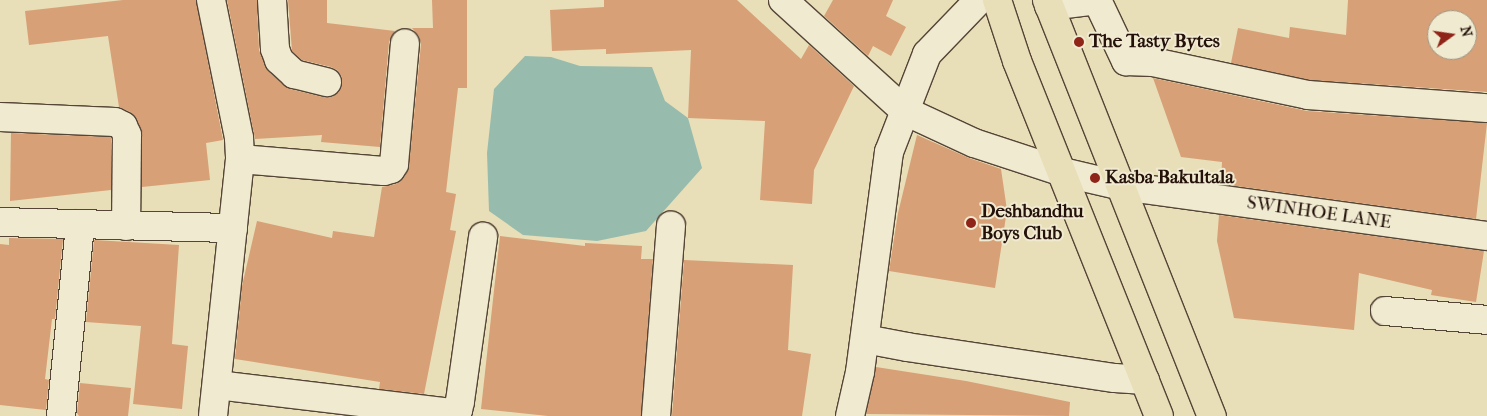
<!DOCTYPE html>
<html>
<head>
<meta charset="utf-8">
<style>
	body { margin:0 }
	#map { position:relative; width:1487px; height:416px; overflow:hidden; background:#e8deb8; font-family:"IM FELL French Canon",serif }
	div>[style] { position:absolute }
	.water>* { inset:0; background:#97bcad }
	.building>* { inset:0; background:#d7a077 }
	.roads { filter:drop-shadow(1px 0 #554536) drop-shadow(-1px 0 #554536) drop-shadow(0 1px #554536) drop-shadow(0 -1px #554536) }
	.minor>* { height:28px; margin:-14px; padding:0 14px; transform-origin:14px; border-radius:14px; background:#f0ead1 }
	.major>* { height:28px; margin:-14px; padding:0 14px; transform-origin:14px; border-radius:14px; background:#e8deb8 }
	.dots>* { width:14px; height:14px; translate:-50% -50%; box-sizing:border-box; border:2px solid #f0ead1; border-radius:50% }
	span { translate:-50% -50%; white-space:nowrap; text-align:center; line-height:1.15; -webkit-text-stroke:4px #f0ead1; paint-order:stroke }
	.poi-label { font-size:19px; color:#24120a; font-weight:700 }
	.left { translate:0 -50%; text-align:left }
	.street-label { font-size:19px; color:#24120a }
	.north { position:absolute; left:1427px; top:10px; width:50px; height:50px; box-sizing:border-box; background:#f0ead1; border:1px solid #9e9481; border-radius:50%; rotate:76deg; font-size:14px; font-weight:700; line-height:20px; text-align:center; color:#24120a }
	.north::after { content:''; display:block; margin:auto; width:18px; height:22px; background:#8f2418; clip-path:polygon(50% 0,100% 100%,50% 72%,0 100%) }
</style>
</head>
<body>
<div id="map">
	<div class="water">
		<i style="clip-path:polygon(525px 56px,551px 57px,580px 66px,652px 67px,665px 101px,688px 118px,702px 168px,646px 231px,597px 241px,523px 235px,489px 211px,487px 153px,494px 89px)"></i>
	</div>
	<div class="building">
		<i style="clip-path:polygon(123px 0,196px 0,223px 140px,206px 143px,210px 180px,142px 187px,141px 129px,130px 112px,119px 107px,108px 36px,29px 45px,25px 11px)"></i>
		<i style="clip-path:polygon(227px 0,257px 0,259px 50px,268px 71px,290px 89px,323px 97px,332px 97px,339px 92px,342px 85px,342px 77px,337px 70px,331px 67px,302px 60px,292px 51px,288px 0,327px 0,327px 23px,395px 31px,389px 42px,380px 147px,321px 142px,322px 135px,255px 139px)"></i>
		<i style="clip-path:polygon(432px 0,467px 0,467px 88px,458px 88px,446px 192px,456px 194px,450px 230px,456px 231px,424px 394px,379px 389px,380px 382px,235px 359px,242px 286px,257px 221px,332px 238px,333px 231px,374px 237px,382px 187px,396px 184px,404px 177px,409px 166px,421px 44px,419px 36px,412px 28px,433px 28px)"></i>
		<i style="clip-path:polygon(604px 0,737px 0,801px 59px,809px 45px,854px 86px,814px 170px,812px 204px,760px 200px,765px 121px,688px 118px,691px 50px,606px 54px,606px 49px,552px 51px,550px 10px,604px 7px)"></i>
		<i style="clip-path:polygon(833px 0,893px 0,886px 16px,906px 27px,891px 56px,873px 46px,868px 56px,824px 16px)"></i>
		<i style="clip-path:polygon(evenodd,1348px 0,1487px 0,1487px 92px,1310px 80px,1231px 63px,1238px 28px,1289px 38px,1290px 27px,1346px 35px,1348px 0,1437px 20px,1467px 20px,1467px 50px,1437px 50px,1437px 20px)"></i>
		<i style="clip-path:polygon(1153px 78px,1307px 111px,1487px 123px,1476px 219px,1221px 184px,1222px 162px,1181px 157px)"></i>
		<i style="clip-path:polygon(11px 133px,111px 137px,111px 190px,10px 201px)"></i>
		<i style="clip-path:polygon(917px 135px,969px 158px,1001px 169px,1007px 210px,995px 288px,889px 271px,898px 213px)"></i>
		<i style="clip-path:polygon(1219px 215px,1484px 251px,1476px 302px,1431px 295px,1432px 290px,1359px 273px,1354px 330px,1234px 318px,1217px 241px)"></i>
		<i style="clip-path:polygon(500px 236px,585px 246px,585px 243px,642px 246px,641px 259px,653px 259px,641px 416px,548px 416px,481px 409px)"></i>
		<i style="clip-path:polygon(9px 238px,63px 239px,55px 319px,52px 319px,45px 379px,49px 380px,46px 410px,0 405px,0 244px,9px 245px)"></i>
		<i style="clip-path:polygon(94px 240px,179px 245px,172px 344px,188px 346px,182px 409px,133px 404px,141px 326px,86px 322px)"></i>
		<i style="clip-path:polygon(684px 260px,793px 265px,788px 350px,811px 354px,802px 416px,672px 416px)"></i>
		<i style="clip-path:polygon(876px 367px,966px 381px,1070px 402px,1069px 416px,866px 414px)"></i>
		<i style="clip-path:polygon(80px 383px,131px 388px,128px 416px,79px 416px,77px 413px)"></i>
	</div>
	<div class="roads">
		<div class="minor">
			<i style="left:211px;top:0;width:141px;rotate:78.5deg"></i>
			<i style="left:239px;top:138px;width:21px;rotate:87deg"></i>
			<i style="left:240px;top:159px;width:258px;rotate:96deg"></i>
			<i style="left:272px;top:0;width:49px;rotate:86.5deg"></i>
			<i style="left:275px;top:49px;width:12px;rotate:70deg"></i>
			<i style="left:279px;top:60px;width:21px;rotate:43deg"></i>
			<i style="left:294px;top:74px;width:34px;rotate:14deg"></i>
			<i style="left:783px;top:0;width:165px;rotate:42.3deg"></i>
			<i style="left:905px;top:111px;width:76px;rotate:24.9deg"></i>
			<i style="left:974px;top:143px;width:93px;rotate:18.2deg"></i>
			<i style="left:1062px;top:172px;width:62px;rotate:13.1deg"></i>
			<i style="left:1122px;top:186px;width:368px;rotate:7.8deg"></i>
			<i style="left:1097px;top:0;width:68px;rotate:64.6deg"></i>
			<i style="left:1126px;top:61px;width:27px;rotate:2deg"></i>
			<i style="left:1153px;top:62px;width:158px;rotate:12deg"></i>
			<i style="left:1308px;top:95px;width:179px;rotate:4.2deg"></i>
			<i style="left:1049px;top:6px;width:49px;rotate:-7deg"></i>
			<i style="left:0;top:117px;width:115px;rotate:2.5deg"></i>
			<i style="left:115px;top:122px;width:9px;rotate:27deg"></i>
			<i style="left:123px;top:126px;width:10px;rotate:66deg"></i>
			<i style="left:127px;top:135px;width:91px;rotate:90.6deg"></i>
			<i style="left:240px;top:159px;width:144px;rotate:4.8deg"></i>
			<i style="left:384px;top:171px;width:7px;rotate:-16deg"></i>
			<i style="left:391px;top:169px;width:6px;rotate:-59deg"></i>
			<i style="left:394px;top:164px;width:121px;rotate:-84.8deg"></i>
			<i style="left:0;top:222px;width:233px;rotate:1.5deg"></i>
			<i style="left:1385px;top:311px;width:102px;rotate:5deg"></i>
			<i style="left:865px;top:339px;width:43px;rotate:10.8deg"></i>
			<i style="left:907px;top:347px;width:210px;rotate:8.5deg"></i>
			<i style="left:1115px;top:378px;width:30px;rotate:4deg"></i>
			<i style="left:217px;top:385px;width:238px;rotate:6.8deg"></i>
			<i style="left:453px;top:413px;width:6px;rotate:-31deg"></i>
			<i style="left:458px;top:410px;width:9px;rotate:-77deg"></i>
			<i style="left:460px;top:401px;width:166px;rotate:-82deg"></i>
			<i style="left:61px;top:416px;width:193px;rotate:-84.3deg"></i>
			<i style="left:656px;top:416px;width:191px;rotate:-85.5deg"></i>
			<i style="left:850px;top:416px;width:45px;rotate:-77.2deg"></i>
			<i style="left:860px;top:372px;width:222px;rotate:-82.5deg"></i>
			<i style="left:889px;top:152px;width:105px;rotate:-68.8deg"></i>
			<i style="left:927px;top:54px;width:75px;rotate:-46.1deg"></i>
		</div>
		<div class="major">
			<i style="left:997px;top:0;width:64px;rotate:71.8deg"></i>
			<i style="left:1017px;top:61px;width:382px;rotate:68.2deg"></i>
			<i style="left:1047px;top:0;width:448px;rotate:68.4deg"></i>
		</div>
	</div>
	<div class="dots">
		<i style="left:1079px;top:42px;background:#8f2418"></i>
		<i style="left:1095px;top:178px;background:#8f2418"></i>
		<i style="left:971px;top:223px;background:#8f2418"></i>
	</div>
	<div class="poi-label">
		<span class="left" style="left:1089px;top:42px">The Tasty Bytes</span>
		<span class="left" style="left:1105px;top:178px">Kasba Bakultala</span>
		<span class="left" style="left:981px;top:223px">Deshbandhu<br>Boys Club</span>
	</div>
	<div class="street-label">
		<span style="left:1319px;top:213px;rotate:8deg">SWINHOE LANE</span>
	</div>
	<div class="north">N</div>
</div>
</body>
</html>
